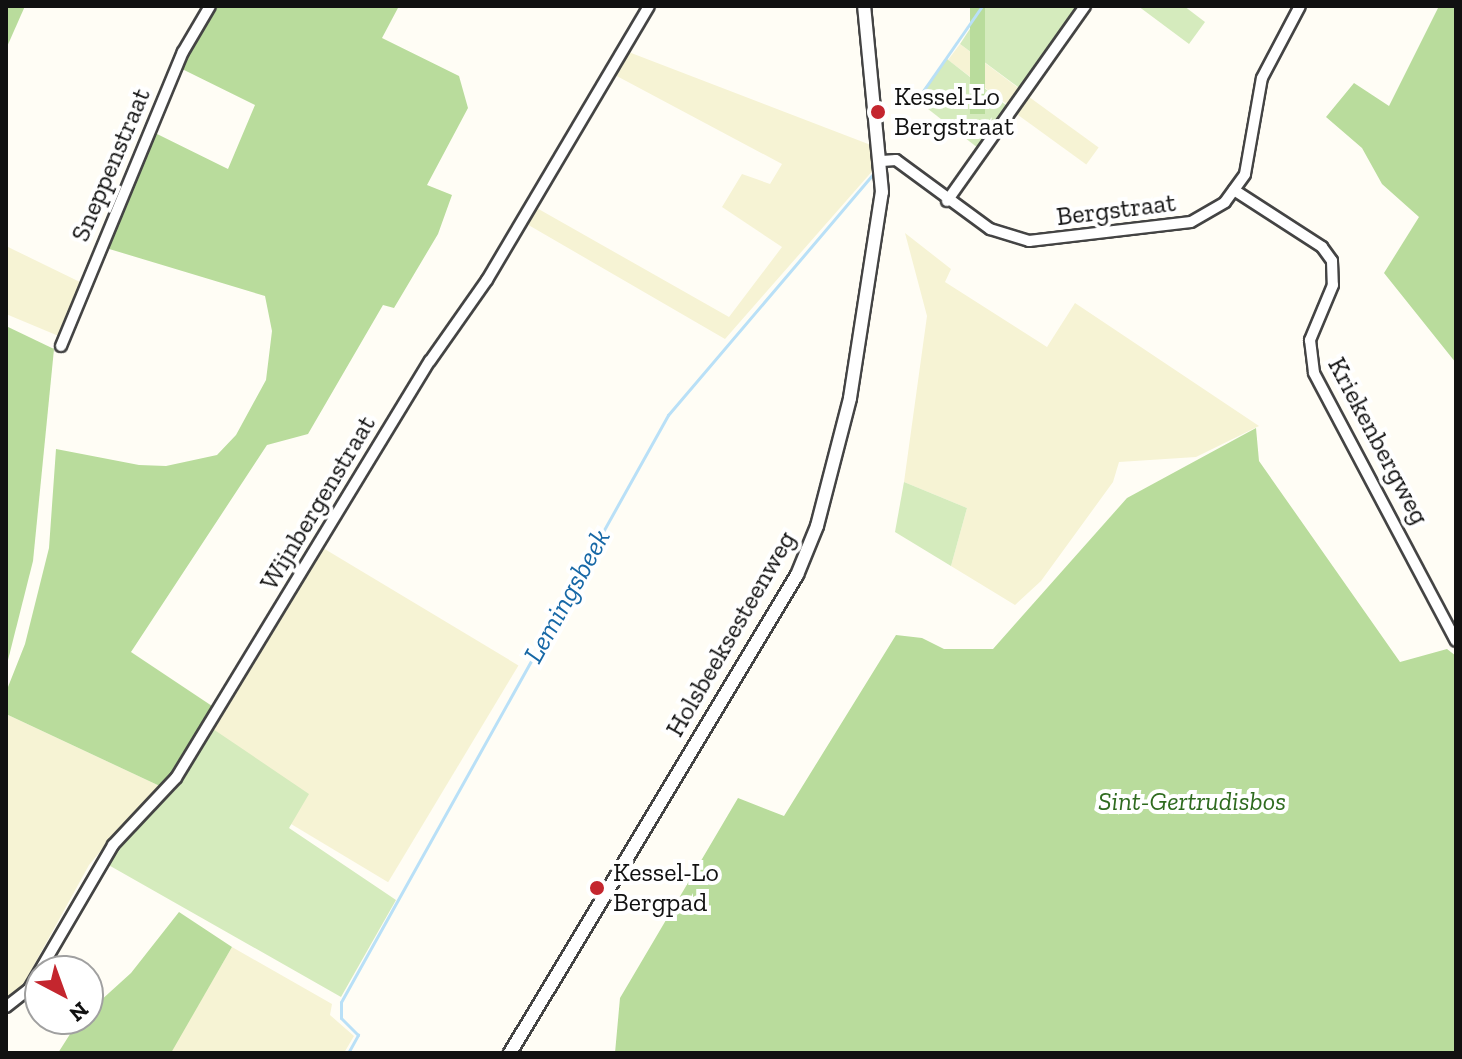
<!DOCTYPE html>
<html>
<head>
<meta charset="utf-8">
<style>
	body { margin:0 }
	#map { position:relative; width:1462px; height:1059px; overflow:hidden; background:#fffdf5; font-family:"Zilla Slab",serif }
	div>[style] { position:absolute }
	.farmland>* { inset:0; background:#f6f3d4; transform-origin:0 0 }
	.green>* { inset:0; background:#d5ebbd; transform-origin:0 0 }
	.forest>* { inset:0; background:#b9dc9c; transform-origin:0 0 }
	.stream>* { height:3px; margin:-1.5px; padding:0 1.5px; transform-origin:1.5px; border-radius:1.5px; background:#b9e0f7 }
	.roads { filter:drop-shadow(2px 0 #444) drop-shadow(-2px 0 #444) drop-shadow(0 2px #444) drop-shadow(0 -2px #444) }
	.minor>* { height:10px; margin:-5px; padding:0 5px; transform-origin:5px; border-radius:5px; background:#fff }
	.tertiary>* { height:12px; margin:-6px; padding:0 6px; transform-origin:6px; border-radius:6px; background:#fff }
	.dots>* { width:22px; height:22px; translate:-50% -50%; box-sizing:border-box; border:4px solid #fff; border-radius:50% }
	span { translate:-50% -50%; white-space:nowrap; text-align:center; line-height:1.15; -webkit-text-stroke:8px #fff; paint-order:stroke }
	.poi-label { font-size:26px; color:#111 }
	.left { translate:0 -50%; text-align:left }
	.street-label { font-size:26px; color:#111 }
	.park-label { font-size:26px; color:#2f6b1f; font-style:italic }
	.water-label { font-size:28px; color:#1768a6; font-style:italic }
	.frame { position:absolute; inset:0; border:8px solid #111; pointer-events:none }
	.north { position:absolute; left:24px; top:955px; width:80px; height:80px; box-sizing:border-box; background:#fff; border:2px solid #a0a0a0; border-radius:50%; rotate:139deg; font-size:22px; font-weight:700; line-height:32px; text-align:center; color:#111 }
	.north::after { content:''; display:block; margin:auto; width:28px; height:36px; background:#c4262e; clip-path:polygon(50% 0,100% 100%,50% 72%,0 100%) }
</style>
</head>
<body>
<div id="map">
	<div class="farmland">
		<i style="left:960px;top:44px;width:77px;height:20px;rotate:37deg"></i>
		<i style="clip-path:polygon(626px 51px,876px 147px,875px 168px,725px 339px,525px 223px,535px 207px,729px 317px,782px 247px,722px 207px,742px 174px,770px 184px,782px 164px,613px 74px)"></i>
		<i style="left:1025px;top:94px;width:91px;height:21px;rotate:36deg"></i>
		<i style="clip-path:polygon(905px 233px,951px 269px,945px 282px,1047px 347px,1075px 303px,1259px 426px,1196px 457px,1119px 462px,1113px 482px,1041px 581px,1015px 605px,951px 566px,967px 508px,904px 482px,927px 316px)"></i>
		<i style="clip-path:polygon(6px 246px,82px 283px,61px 337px,6px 314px)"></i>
		<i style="left:323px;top:548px;width:228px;height:253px;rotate:31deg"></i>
		<i style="clip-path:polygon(6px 714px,164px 788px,125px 822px,89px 865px,23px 985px,6px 998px)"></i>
		<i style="clip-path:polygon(232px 947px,332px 1004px,330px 1015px,354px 1036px,344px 1053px,170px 1053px)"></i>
	</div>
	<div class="green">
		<i style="clip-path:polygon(985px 6px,1078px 6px,1079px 11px,1022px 90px,960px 44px)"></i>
		<i style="clip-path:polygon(1138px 6px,1184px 6px,1205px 22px,1189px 44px)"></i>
		<i style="left:947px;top:59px;width:80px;height:51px;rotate:38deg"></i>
		<i style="clip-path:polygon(904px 482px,967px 508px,951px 566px,895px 532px)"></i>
		<i style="clip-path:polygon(213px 729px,309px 794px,289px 828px,396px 900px,341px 997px,105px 863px,177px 788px)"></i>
	</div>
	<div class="forest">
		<i style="clip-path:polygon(6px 6px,25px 6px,6px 49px)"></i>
		<i style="clip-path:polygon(217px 6px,399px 6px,382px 38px,459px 76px,468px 108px,427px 185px,452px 195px,438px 234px,394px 308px,383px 305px,308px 434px,267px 445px,131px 652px,215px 708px,164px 788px,6px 714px,6px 692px,25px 644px,49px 548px,56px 449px,139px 465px,166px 466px,217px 455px,236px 435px,266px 380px,272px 331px,265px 296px,106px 248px,153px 132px,228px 169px,255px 105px,180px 68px)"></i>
		<i style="left:970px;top:6px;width:15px;height:108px"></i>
		<i style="clip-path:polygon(1439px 6px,1456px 6px,1456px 363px,1384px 273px,1419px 217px,1382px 184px,1362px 148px,1326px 117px,1354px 83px,1389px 106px)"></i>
		<i style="clip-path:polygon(6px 326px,54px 349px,33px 561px,6px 668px)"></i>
		<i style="clip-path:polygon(1256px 428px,1259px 461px,1400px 662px,1447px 649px,1456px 656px,1456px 1053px,615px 1053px,620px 998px,738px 798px,784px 816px,896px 635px,922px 638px,944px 649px,993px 649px,1127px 498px)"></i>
		<i style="clip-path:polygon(179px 912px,232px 947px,171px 1053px,58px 1053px,79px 1020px,88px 1019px,88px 1012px,131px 973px)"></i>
	</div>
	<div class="stream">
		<i style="left:916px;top:101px;width:116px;rotate:-55.2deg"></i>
		<i style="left:348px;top:1053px;width:21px;rotate:-61deg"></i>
		<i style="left:358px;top:1035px;width:24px;rotate:-135deg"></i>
		<i style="left:341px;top:1018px;width:16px;rotate:-90deg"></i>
		<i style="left:341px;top:1002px;width:672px;rotate:-60.88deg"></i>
		<i style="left:668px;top:415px;width:319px;rotate:-49.6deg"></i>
	</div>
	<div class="roads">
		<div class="minor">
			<i style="left:882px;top:161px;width:14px;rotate:-4deg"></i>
			<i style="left:896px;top:160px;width:117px;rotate:36.3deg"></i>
			<i style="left:990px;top:229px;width:41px;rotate:17.1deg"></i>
			<i style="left:1029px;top:241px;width:163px;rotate:-6.7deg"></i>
			<i style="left:1191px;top:222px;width:39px;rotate:-30deg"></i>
			<i style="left:1225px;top:202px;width:34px;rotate:-54deg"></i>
			<i style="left:1245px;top:174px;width:97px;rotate:-80deg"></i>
			<i style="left:1262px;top:78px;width:81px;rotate:-62.2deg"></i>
			<i style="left:1234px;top:190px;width:105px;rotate:32.9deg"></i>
			<i style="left:1322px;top:247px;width:17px;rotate:54deg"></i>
			<i style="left:1332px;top:261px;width:24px;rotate:88deg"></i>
			<i style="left:1333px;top:285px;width:60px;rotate:112.7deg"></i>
			<i style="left:1310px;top:340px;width:33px;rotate:83deg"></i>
			<i style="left:1314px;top:373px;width:303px;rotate:62.1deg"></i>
			<i style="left:947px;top:201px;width:239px;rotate:-54.7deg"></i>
			<i style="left:61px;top:346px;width:318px;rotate:-67.5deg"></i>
			<i style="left:183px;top:52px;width:53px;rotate:-59.6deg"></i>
			<i style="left:6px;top:1007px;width:29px;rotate:-38deg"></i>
			<i style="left:29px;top:989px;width:167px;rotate:-59.7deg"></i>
			<i style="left:113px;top:845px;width:92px;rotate:-46.8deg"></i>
			<i style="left:176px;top:778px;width:488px;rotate:-58.7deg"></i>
			<i style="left:430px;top:361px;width:99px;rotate:-54.9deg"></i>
			<i style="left:487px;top:280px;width:318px;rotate:-59.4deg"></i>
		</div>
		<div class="tertiary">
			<i style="left:510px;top:1053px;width:558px;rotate:-59.02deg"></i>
			<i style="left:797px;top:575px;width:53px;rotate:-67.8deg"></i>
			<i style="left:817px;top:526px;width:132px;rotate:-75.5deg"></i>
			<i style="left:850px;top:398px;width:208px;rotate:-81.2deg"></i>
			<i style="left:882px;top:192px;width:187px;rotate:-95.5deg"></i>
		</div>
	</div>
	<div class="dots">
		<i style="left:878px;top:112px;background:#c4262e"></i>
		<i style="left:597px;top:888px;background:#c4262e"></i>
	</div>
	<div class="poi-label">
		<span class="left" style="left:894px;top:112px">Kessel-Lo<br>Bergstraat</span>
		<span class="left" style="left:613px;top:888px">Kessel-Lo<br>Bergpad</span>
	</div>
	<div class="street-label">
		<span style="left:111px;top:165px;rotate:-67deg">Sneppenstraat</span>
		<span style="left:1116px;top:210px;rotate:-7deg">Bergstraat</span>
		<span style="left:1378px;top:441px;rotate:62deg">Kriekenbergweg</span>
		<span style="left:318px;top:503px;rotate:-59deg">Wijnbergenstraat</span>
		<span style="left:731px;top:634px;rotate:-60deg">Holsbeeksesteenweg</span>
	</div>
	<div class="park-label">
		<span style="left:1192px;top:802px">Sint-Gertrudisbos</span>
	</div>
	<div class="water-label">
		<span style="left:567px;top:596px;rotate:-61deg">Lemingsbeek</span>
	</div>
	<div class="frame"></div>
	<div class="north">N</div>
</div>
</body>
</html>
